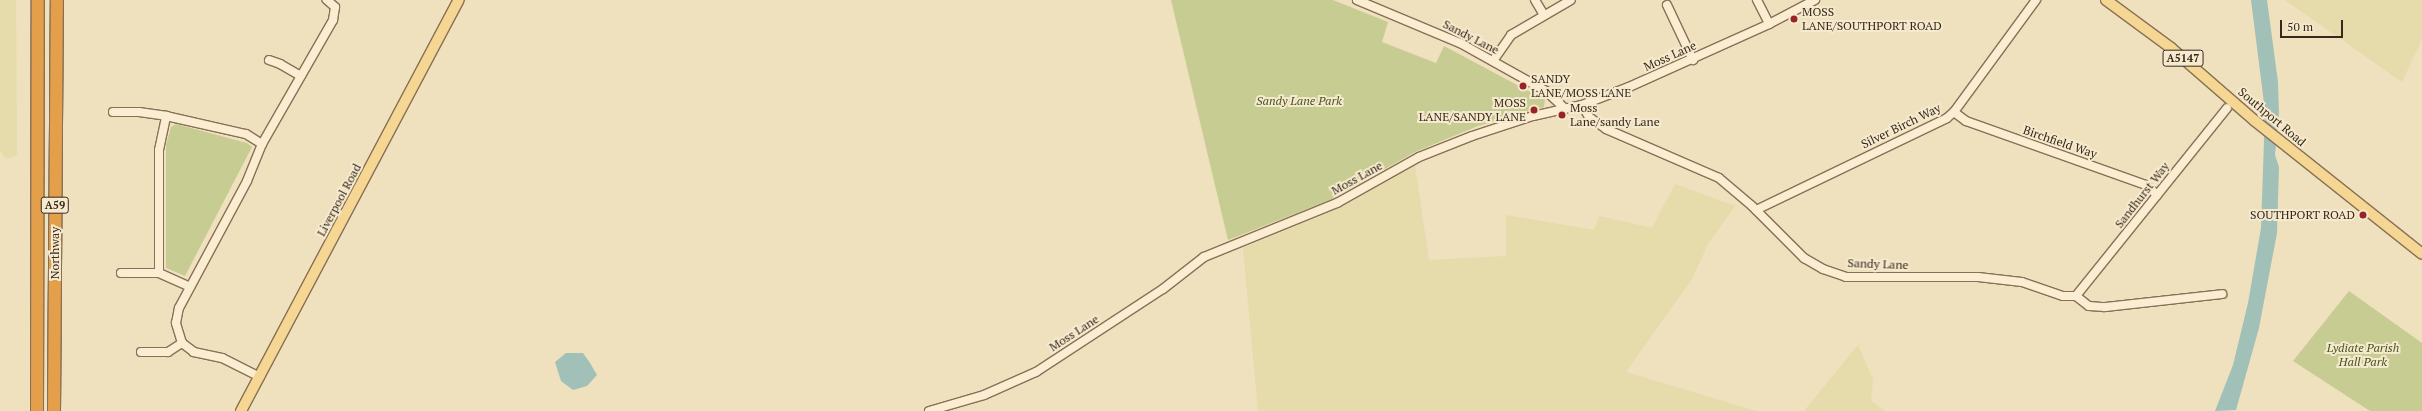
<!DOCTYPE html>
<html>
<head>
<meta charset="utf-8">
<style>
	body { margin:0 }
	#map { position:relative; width:2422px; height:411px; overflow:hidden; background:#efe0be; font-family:"PT Serif",serif }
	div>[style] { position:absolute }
	.farmland>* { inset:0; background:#e5dbab }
	.green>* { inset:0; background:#c7cd92 }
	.water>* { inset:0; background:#a1c0b7 }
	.roads { filter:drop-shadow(1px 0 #887056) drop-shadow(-1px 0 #887056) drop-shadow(0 1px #887056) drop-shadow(0 -1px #887056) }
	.minor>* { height:8px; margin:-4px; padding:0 4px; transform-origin:4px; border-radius:4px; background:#faedd1 }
	.major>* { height:10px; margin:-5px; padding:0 5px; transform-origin:5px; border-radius:5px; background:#f5d693 }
	.highway>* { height:12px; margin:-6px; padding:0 6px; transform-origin:6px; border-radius:6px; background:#e39f4a }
	.dots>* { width:11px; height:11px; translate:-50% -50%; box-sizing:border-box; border:2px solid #f6eace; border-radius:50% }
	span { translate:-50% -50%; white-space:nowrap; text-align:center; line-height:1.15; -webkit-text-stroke:4px #f6eace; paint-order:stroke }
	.shield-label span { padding:1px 3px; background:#f6eace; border:1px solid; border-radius:3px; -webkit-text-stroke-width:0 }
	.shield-label { font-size:11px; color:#37281b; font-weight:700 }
	.poi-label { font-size:12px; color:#37281b }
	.left { translate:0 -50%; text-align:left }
	.right { translate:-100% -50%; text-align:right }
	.street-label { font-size:12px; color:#37281b }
	.park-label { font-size:12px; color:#475421; font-style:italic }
	.scale { position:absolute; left:2280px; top:20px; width:63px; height:18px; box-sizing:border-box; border:2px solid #37281b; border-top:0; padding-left:5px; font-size:12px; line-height:14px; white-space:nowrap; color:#37281b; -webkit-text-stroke:3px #f6eace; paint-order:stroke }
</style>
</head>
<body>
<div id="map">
	<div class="farmland">
		<i style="clip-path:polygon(0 0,16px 0,17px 155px,6px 159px,0 150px)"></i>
		<i style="clip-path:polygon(2285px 0,2422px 0,2422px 39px,2402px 82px)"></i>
		<i style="clip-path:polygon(1415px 165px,1429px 260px,1506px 256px,1506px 215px,1594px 230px,1599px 216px,1652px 228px,1675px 184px,1735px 206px,1708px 244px,1692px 279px,1626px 372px,1756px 411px,1258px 411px,1243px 248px,1344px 206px)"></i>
		<i style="clip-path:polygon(1858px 345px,1873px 379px,1871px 401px,1885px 411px,1804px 411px)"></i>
	</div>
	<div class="green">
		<i style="clip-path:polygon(1171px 0,1333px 0,1388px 22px,1382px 42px,1436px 63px,1444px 46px,1545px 100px,1544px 107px,1478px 126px,1415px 152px,1330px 200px,1228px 240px)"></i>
		<i style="clip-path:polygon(176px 124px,247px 143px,252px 147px,185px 276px,166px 268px,166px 145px,171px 127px)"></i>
		<i style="clip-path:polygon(2349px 291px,2422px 343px,2422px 411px,2370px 411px,2293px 361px)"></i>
	</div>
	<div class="water">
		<i style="clip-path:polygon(2251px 0,2267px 0,2278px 82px,2279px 114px,2275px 155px,2279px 167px,2277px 233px,2259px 328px,2236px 410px,2215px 411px,2233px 365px,2248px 303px,2261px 228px,2265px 111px)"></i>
		<i style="clip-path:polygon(566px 353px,583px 353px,590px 363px,597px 375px,587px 386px,573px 390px,561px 381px,555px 362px)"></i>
	</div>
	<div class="roads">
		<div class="minor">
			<i style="left:1357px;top:0;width:112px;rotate:22.7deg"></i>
			<i style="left:1460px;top:43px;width:98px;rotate:29.2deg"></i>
			<i style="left:1546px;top:91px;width:26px;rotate:43deg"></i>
			<i style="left:1535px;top:0;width:17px;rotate:59deg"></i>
			<i style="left:1757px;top:0;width:27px;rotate:63deg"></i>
			<i style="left:1667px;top:5px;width:61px;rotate:64.7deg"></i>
			<i style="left:269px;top:60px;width:12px;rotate:20deg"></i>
			<i style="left:280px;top:64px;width:24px;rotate:30deg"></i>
			<i style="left:1493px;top:61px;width:32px;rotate:-55deg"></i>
			<i style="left:1511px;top:35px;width:69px;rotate:-30.3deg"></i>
			<i style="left:1582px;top:105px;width:14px;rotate:60deg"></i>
			<i style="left:1589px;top:117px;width:21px;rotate:35deg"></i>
			<i style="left:1606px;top:129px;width:123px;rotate:23.4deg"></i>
			<i style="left:1719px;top:178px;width:43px;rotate:40.3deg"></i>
			<i style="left:1752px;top:206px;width:74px;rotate:45deg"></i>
			<i style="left:1804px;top:258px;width:22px;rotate:30deg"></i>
			<i style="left:1823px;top:269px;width:24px;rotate:19deg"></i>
			<i style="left:1846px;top:277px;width:132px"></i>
			<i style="left:1978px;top:277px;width:44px;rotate:6.5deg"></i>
			<i style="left:2022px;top:282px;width:43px;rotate:18.9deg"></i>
			<i style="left:2063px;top:296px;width:13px"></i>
			<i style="left:2076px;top:296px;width:16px;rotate:38deg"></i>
			<i style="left:2089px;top:306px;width:16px;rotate:4deg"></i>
			<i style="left:2105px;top:307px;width:118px;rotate:-6.3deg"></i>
			<i style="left:113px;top:112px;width:26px"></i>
			<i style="left:139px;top:112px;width:27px;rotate:8deg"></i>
			<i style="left:166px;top:116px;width:82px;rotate:12.7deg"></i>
			<i style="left:246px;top:134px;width:19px;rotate:32deg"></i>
			<i style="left:1954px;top:112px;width:15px;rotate:37deg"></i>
			<i style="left:1966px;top:121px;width:191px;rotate:19.6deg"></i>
			<i style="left:2146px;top:185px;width:15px;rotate:42deg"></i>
			<i style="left:1756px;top:210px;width:212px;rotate:-25.7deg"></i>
			<i style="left:1947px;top:118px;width:9px;rotate:-41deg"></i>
			<i style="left:1954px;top:112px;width:139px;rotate:-53.8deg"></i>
			<i style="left:121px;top:273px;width:38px"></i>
			<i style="left:159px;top:273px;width:34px;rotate:24deg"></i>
			<i style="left:159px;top:273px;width:123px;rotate:-90deg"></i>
			<i style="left:159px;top:150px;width:35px;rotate:-78deg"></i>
			<i style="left:2076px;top:296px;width:241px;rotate:-51.2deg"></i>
			<i style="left:141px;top:352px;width:27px"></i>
			<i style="left:168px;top:352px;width:17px;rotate:-33deg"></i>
			<i style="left:260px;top:377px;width:42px;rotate:-153.4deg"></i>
			<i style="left:222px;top:358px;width:29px;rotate:-168deg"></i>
			<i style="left:194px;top:352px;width:15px;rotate:-143deg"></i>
			<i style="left:182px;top:343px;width:21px;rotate:-107deg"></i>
			<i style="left:176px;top:323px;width:15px;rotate:-79deg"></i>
			<i style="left:179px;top:308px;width:144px;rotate:-61.8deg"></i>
			<i style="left:247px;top:181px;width:40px;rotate:-68deg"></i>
			<i style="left:262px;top:144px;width:143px;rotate:-60.2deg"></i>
			<i style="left:333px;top:20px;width:13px;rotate:-81deg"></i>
			<i style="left:335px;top:7px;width:11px;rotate:-139deg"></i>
			<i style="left:929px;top:411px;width:57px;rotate:-16.2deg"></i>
			<i style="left:984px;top:395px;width:57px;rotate:-23.9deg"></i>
			<i style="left:1036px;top:372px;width:152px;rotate:-33.2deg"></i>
			<i style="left:1163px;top:289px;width:52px;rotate:-38deg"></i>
			<i style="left:1204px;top:257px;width:144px;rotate:-22.1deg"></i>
			<i style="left:1337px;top:203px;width:94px;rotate:-29.3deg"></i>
			<i style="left:1419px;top:157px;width:57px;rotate:-21.6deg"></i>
			<i style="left:1472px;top:136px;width:64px;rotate:-18.2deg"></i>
			<i style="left:1533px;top:116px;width:50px;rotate:-12.7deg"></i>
			<i style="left:1582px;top:105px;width:50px;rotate:-21deg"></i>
			<i style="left:1629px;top:87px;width:154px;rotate:-24.2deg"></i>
			<i style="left:1769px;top:24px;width:52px;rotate:-27.6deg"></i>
		</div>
		<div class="major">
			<i style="left:2106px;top:0;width:81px;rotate:36.4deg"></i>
			<i style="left:2171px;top:48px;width:111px;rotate:41deg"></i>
			<i style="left:2255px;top:121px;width:213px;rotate:38.5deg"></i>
			<i style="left:241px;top:411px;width:465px;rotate:-62.1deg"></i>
		</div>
		<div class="highway">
			<i style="left:37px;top:411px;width:411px;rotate:-89.9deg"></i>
			<i style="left:54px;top:411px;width:411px;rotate:-89.6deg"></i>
		</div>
	</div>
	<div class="dots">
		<i style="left:1794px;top:19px;background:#992426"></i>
		<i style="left:1523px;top:86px;background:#992426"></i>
		<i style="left:1534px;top:110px;background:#992426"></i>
		<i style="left:1562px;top:115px;background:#992426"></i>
		<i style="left:2363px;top:215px;background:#992426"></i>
	</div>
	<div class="shield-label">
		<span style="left:2183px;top:58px">A5147</span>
		<span style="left:55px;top:205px">A59</span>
	</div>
	<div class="poi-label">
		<span class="left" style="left:1802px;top:19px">MOSS<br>LANE/SOUTHPORT ROAD</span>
		<span class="left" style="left:1531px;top:86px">SANDY<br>LANE/MOSS LANE</span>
		<span class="right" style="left:1526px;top:110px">MOSS<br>LANE/SANDY LANE</span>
		<span class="left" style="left:1570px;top:115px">Moss<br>Lane/sandy Lane</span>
		<span class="right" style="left:2355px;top:215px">SOUTHPORT ROAD</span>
	</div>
	<div class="street-label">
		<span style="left:1471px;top:37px;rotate:27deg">Sandy Lane</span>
		<span style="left:1670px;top:56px;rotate:-24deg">Moss Lane</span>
		<span style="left:2272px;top:117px;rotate:40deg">Southport Road</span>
		<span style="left:1901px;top:126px;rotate:-26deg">Silver Birch Way</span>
		<span style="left:2060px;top:142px;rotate:19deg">Birchfield Way</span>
		<span style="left:1357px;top:178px;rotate:-29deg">Moss Lane</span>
		<span style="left:2142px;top:195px;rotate:-52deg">Sandhurst Way</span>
		<span style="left:339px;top:200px;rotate:-62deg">Liverpool Road</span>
		<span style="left:55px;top:253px;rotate:-90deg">Northway</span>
		<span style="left:1878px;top:264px;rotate:2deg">Sandy Lane</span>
		<span style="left:1074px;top:333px;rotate:-33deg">Moss Lane</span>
	</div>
	<div class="park-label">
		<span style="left:1299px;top:101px">Sandy Lane Park</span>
		<span style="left:2363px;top:355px">Lydiate Parish<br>Hall Park</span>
	</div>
	<div class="scale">50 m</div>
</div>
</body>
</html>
